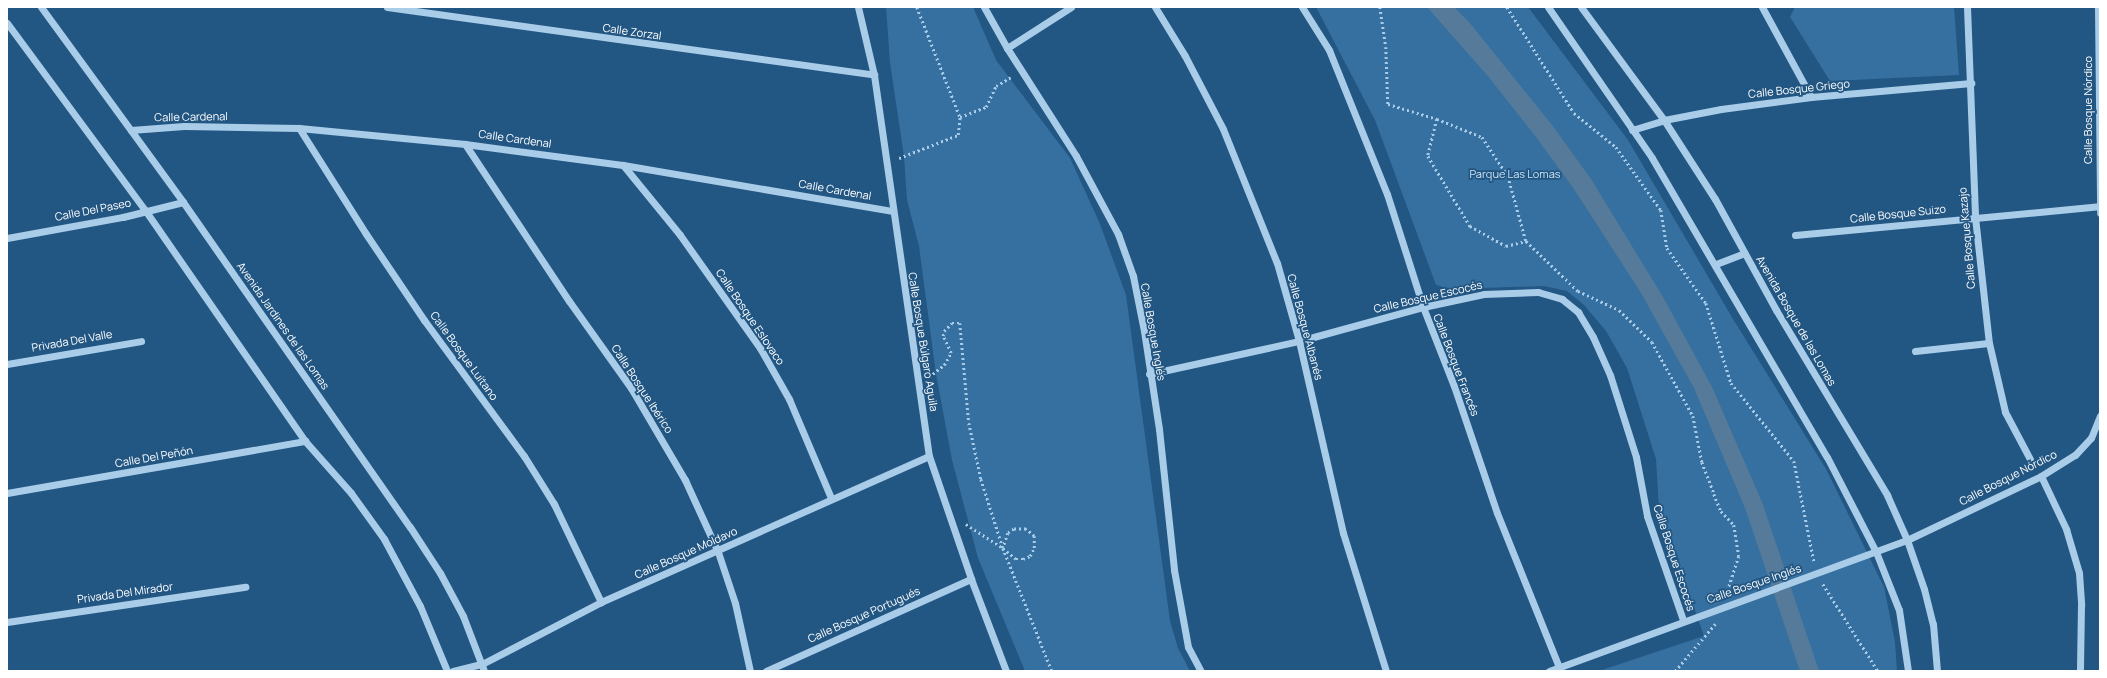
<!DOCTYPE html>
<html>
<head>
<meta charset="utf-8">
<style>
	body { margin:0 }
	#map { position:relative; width:2107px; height:678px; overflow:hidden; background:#225683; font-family:Manrope,sans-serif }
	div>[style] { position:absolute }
	.green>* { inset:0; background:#3670a0 }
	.water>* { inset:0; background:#557a9a }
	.path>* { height:2.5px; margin-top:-1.25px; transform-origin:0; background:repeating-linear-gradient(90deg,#a9cce8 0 2px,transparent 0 5px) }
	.minor>* { height:7px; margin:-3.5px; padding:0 3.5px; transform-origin:3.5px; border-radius:3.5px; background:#a9cce8 }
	span { translate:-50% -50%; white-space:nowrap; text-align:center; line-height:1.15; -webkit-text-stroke:3.5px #225683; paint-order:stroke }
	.street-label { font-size:11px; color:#fff }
	.park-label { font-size:11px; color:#cde4f6 }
	.frame { position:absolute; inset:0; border:8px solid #fff; pointer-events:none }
</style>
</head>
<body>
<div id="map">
	<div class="green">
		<i style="clip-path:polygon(886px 7px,973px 7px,996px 60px,1070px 158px,1100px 224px,1126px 295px,1170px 621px,1178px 648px,1190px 671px,1025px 671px,978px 558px,952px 460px,936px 374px,919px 246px,907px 200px,904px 156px,890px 63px)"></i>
		<i style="clip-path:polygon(1316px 7px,1528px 7px,1628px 140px,1733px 319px,1826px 469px,1884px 587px,1895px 642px,1897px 671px,1599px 671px,1704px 636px,1659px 509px,1656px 459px,1627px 368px,1606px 331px,1584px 305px,1567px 291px,1544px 286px,1452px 289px,1436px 285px,1375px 120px)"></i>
		<i style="clip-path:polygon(1795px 7px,1954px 7px,1959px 75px,1830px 81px,1790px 17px)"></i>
	</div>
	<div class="water">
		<i style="clip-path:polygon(1427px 7px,1454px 7px,1469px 22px,1552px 125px,1591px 179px,1663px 297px,1712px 387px,1762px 502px,1819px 671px,1800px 671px,1745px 508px,1694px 388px,1641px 293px,1574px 189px,1533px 133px,1487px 75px)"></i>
	</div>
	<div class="path">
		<i style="left:917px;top:7px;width:118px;rotate:68.6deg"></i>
		<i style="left:1380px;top:7px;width:40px;rotate:81.5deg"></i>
		<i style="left:1386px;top:47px;width:57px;rotate:88deg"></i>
		<i style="left:1388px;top:104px;width:51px;rotate:17deg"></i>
		<i style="left:1437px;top:119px;width:48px;rotate:21.8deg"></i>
		<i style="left:1482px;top:137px;width:47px;rotate:56.3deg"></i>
		<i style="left:1508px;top:176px;width:67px;rotate:74.5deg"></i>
		<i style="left:1526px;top:241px;width:72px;rotate:43.9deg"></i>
		<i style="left:1578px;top:291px;width:45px;rotate:24.9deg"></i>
		<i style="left:1619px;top:310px;width:46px;rotate:44.1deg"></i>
		<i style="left:1652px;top:342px;width:85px;rotate:61deg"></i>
		<i style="left:1693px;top:416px;width:47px;rotate:78.9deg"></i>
		<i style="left:1702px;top:462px;width:34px;rotate:69deg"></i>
		<i style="left:1714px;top:494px;width:18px;rotate:68deg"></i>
		<i style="left:1721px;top:511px;width:19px;rotate:47deg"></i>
		<i style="left:1734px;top:525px;width:31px;rotate:81deg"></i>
		<i style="left:1739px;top:556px;width:39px;rotate:108deg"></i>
		<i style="left:1507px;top:7px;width:125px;rotate:57.7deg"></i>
		<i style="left:1574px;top:113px;width:54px;rotate:39deg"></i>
		<i style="left:1616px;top:147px;width:77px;rotate:54.5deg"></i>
		<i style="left:1661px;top:210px;width:38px;rotate:81deg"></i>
		<i style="left:1667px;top:248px;width:67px;rotate:54.7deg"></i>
		<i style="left:1706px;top:303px;width:84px;rotate:72.6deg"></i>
		<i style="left:1731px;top:383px;width:100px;rotate:51.1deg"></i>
		<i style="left:1794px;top:461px;width:102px;rotate:78.7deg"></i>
		<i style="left:1437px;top:119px;width:38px;rotate:104deg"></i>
		<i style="left:1428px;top:156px;width:82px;rotate:59deg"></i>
		<i style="left:1470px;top:226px;width:41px;rotate:29.1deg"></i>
		<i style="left:1506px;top:246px;width:21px;rotate:-14deg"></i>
		<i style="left:899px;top:158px;width:63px;rotate:-21.3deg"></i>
		<i style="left:958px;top:135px;width:18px;rotate:-84deg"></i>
		<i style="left:960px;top:117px;width:28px;rotate:-21deg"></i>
		<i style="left:986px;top:107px;width:23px;rotate:-65deg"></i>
		<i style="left:996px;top:86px;width:17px;rotate:-31deg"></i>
		<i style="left:929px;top:377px;width:19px;rotate:-39deg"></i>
		<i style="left:944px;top:365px;width:14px;rotate:-60deg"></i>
		<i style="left:951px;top:353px;width:19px;rotate:-115deg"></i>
		<i style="left:943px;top:336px;width:5px;rotate:-79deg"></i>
		<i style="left:944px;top:331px;width:11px;rotate:-45deg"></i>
		<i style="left:952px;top:323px;width:8px"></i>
		<i style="left:960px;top:323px;width:100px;rotate:84.9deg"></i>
		<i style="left:969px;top:423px;width:57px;rotate:77.9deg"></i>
		<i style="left:981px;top:479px;width:72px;rotate:72.3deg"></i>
		<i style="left:1003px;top:548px;width:17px;rotate:40deg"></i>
		<i style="left:1016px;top:559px;width:7px"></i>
		<i style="left:1023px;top:559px;width:8px;rotate:-23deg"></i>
		<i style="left:1030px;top:556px;width:9px;rotate:-63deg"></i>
		<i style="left:1034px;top:548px;width:12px;rotate:-90deg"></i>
		<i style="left:1034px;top:536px;width:11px;rotate:-139deg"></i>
		<i style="left:1026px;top:529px;width:12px;rotate:180deg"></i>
		<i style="left:1014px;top:529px;width:7px;rotate:146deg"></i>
		<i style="left:1008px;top:533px;width:16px;rotate:108deg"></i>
		<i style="left:966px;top:524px;width:44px;rotate:33deg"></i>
		<i style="left:1003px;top:548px;width:132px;rotate:68.3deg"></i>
		<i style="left:1823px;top:584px;width:103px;rotate:57.7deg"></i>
		<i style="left:1675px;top:671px;width:62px;rotate:-49.6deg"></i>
	</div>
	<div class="minor">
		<i style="left:41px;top:7px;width:241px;rotate:53.9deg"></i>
		<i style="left:183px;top:202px;width:396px;rotate:55.1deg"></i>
		<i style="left:410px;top:527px;width:55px;rotate:56.9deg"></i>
		<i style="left:440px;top:573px;width:49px;rotate:61.9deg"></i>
		<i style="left:463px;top:616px;width:59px;rotate:69.1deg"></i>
		<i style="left:387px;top:7px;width:492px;rotate:7.9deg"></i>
		<i style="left:858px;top:7px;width:70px;rotate:76.8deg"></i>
		<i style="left:874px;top:75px;width:385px;rotate:81.8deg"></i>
		<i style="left:929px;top:456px;width:130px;rotate:71.1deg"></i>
		<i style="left:971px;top:579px;width:98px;rotate:69.2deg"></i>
		<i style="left:984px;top:7px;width:47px;rotate:60.7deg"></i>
		<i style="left:1007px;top:48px;width:128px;rotate:57.4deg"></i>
		<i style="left:1076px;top:156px;width:89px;rotate:61.7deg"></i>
		<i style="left:1118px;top:234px;width:45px;rotate:70.3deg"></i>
		<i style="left:1133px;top:276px;width:56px;rotate:78.7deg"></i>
		<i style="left:1144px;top:331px;width:99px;rotate:81.3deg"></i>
		<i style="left:1159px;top:429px;width:142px;rotate:83.9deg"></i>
		<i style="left:1174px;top:570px;width:78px;rotate:79.7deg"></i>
		<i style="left:1188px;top:647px;width:27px;rotate:62deg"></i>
		<i style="left:1155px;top:7px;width:57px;rotate:58.5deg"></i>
		<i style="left:1185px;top:56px;width:82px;rotate:62.5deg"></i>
		<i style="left:1223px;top:129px;width:144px;rotate:68.1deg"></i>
		<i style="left:1277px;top:263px;width:81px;rotate:74.2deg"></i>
		<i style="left:1299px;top:341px;width:197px;rotate:77.1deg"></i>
		<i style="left:1343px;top:533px;width:145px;rotate:72.7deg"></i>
		<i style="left:1302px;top:7px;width:51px;rotate:57.9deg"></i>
		<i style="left:1329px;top:50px;width:155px;rotate:68.1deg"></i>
		<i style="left:1387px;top:194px;width:119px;rotate:72.3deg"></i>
		<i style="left:1423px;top:307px;width:85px;rotate:68.6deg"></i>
		<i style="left:1454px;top:386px;width:134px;rotate:71.3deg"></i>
		<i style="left:1497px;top:513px;width:166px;rotate:68.1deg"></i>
		<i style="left:1548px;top:7px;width:183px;rotate:55.4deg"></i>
		<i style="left:1652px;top:158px;width:346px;rotate:59.7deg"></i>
		<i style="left:1827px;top:457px;width:107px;rotate:62.7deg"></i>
		<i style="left:1876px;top:552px;width:62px;rotate:68.4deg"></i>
		<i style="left:1899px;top:610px;width:62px;rotate:81.6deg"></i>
		<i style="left:1581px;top:7px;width:140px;rotate:53.7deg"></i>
		<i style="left:1664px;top:120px;width:94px;rotate:57.2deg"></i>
		<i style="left:1715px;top:199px;width:127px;rotate:61.2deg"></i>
		<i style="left:1776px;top:310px;width:216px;rotate:59deg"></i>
		<i style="left:1887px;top:495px;width:49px;rotate:66deg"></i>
		<i style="left:1907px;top:540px;width:52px;rotate:70.9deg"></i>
		<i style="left:1924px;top:589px;width:36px;rotate:76deg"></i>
		<i style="left:1933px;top:624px;width:47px;rotate:85.1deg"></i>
		<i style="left:1762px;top:7px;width:102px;rotate:61.4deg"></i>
		<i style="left:1967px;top:7px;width:210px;rotate:87.8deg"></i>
		<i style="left:1975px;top:217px;width:127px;rotate:83.7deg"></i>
		<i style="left:1989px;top:343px;width:71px;rotate:76.9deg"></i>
		<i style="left:2005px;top:412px;width:53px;rotate:62deg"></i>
		<i style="left:2098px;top:7px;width:206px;rotate:89.4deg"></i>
		<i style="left:7px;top:23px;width:232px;rotate:53.6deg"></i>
		<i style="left:145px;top:210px;width:281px;rotate:55.3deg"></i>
		<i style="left:305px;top:441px;width:69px;rotate:48.5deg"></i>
		<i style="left:351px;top:493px;width:57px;rotate:54.3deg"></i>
		<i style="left:384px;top:539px;width:76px;rotate:61.8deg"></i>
		<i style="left:420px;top:606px;width:70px;rotate:67.4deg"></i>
		<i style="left:1007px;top:48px;width:76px;rotate:-32.6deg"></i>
		<i style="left:299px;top:128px;width:125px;rotate:57.7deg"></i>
		<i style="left:366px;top:234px;width:104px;rotate:56deg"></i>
		<i style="left:424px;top:320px;width:169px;rotate:53.7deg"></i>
		<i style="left:524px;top:456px;width:57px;rotate:58deg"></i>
		<i style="left:554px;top:504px;width:109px;rotate:64.4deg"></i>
		<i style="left:131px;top:130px;width:53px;rotate:-4.3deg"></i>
		<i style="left:184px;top:126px;width:115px;rotate:1deg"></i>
		<i style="left:299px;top:128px;width:167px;rotate:5.5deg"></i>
		<i style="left:465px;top:144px;width:159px;rotate:7.6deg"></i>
		<i style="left:623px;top:165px;width:274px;rotate:9.7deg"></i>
		<i style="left:1632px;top:130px;width:34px;rotate:-17deg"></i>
		<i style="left:1664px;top:120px;width:58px;rotate:-10.9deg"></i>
		<i style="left:1721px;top:109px;width:91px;rotate:-7.6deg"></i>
		<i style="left:1811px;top:97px;width:161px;rotate:-5deg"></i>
		<i style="left:465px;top:144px;width:188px;rotate:56.5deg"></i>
		<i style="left:569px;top:301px;width:107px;rotate:54.5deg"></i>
		<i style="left:631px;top:388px;width:107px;rotate:59.6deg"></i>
		<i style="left:685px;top:480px;width:79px;rotate:65.4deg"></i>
		<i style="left:718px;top:552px;width:54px;rotate:71.6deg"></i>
		<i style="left:735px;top:603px;width:70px;rotate:77.6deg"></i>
		<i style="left:623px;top:165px;width:90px;rotate:50.8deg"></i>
		<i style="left:680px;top:235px;width:138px;rotate:54.7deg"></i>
		<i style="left:760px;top:348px;width:59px;rotate:60.4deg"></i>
		<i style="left:789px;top:399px;width:108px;rotate:67deg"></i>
		<i style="left:1795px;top:235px;width:305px;rotate:-5.4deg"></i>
		<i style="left:7px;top:238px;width:118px;rotate:-10.3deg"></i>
		<i style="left:123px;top:217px;width:62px;rotate:-14deg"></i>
		<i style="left:1716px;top:264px;width:30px;rotate:-21deg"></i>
		<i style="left:1915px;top:351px;width:74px;rotate:-6.2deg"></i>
		<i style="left:7px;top:364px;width:136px;rotate:-9.7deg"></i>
		<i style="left:1149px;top:374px;width:154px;rotate:-12.4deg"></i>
		<i style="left:1299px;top:341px;width:129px;rotate:-15.3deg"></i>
		<i style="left:1423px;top:307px;width:62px;rotate:-12deg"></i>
		<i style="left:1484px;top:294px;width:54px;rotate:-2.1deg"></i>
		<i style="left:1538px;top:292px;width:25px;rotate:16deg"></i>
		<i style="left:1562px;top:299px;width:21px;rotate:39deg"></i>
		<i style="left:1578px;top:312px;width:29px;rotate:59deg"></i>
		<i style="left:1593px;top:337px;width:42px;rotate:65.9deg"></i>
		<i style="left:1610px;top:375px;width:86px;rotate:72.4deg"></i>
		<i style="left:1636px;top:457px;width:60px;rotate:79.4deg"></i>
		<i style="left:1647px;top:516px;width:110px;rotate:70.9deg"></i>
		<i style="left:2041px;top:476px;width:59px;rotate:64.7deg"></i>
		<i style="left:2066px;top:529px;width:46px;rotate:73.5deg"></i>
		<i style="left:2079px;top:573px;width:32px;rotate:86deg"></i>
		<i style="left:2081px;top:605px;width:66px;rotate:90.9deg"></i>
		<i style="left:7px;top:493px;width:303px;rotate:-9.9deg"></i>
		<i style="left:7px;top:622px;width:241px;rotate:-8.4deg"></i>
		<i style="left:453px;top:671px;width:30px;rotate:-14deg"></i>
		<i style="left:482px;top:664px;width:134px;rotate:-27.5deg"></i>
		<i style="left:601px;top:602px;width:359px;rotate:-24deg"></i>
		<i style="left:766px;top:671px;width:225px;rotate:-24.2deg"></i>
		<i style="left:1549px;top:671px;width:381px;rotate:-20.1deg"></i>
		<i style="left:1907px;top:540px;width:148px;rotate:-25.5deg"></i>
		<i style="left:2041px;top:476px;width:40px;rotate:-32deg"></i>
		<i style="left:2075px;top:455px;width:23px;rotate:-47deg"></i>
		<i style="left:2091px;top:438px;width:24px;rotate:-68deg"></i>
	</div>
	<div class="street-label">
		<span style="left:632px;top:32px;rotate:8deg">Calle Zorzal</span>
		<span style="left:1799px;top:89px;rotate:-6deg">Calle Bosque Griego</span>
		<span style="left:2088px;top:110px;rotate:-90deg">Calle Bosque Nórdico</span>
		<span style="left:191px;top:117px;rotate:-1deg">Calle Cardenal</span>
		<span style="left:515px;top:139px;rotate:8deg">Calle Cardenal</span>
		<span style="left:835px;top:190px;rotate:10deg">Calle Cardenal</span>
		<span style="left:93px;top:210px;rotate:-11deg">Calle Del Paseo</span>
		<span style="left:1898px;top:214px;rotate:-6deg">Calle Bosque Suizo</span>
		<span style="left:1967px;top:238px;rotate:-95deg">Calle Bosque Kazajo</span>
		<span style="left:1428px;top:297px;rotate:-13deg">Calle Bosque Escocés</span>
		<span style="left:750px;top:317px;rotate:56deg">Calle Bosque Eslovaco</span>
		<span style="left:1796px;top:321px;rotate:60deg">Avenida Bosque de las Lomas</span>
		<span style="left:283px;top:326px;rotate:55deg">Avenida Jardines de las Lomas</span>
		<span style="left:1305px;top:327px;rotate:75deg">Calle Bosque Albanés</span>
		<span style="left:1153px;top:332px;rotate:80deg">Calle Bosque Inglés</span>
		<span style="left:72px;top:341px;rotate:-10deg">Privada Del Valle</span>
		<span style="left:923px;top:342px;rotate:81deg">Calle Bosque Búlgaro Aguila</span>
		<span style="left:464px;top:356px;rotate:54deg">Calle Bosque Luitano</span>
		<span style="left:1456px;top:365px;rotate:69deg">Calle Bosque Francés</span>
		<span style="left:642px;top:389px;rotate:57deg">Calle Bosque Ibérico</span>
		<span style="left:154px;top:457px;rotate:-10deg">Calle Del Peñón</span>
		<span style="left:2008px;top:478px;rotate:-27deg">Calle Bosque Nórdico</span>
		<span style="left:686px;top:553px;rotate:-24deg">Calle Bosque Moldavo</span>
		<span style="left:1674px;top:558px;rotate:72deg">Calle Bosque Escocés</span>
		<span style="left:1754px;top:584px;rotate:-19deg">Calle Bosque Inglés</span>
		<span style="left:125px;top:593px;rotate:-8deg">Privada Del Mirador</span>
		<span style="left:864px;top:615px;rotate:-24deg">Calle Bosque Portugués</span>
	</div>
	<div class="park-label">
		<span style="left:1515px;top:174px">Parque Las Lomas</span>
	</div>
	<div class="frame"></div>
</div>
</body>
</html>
